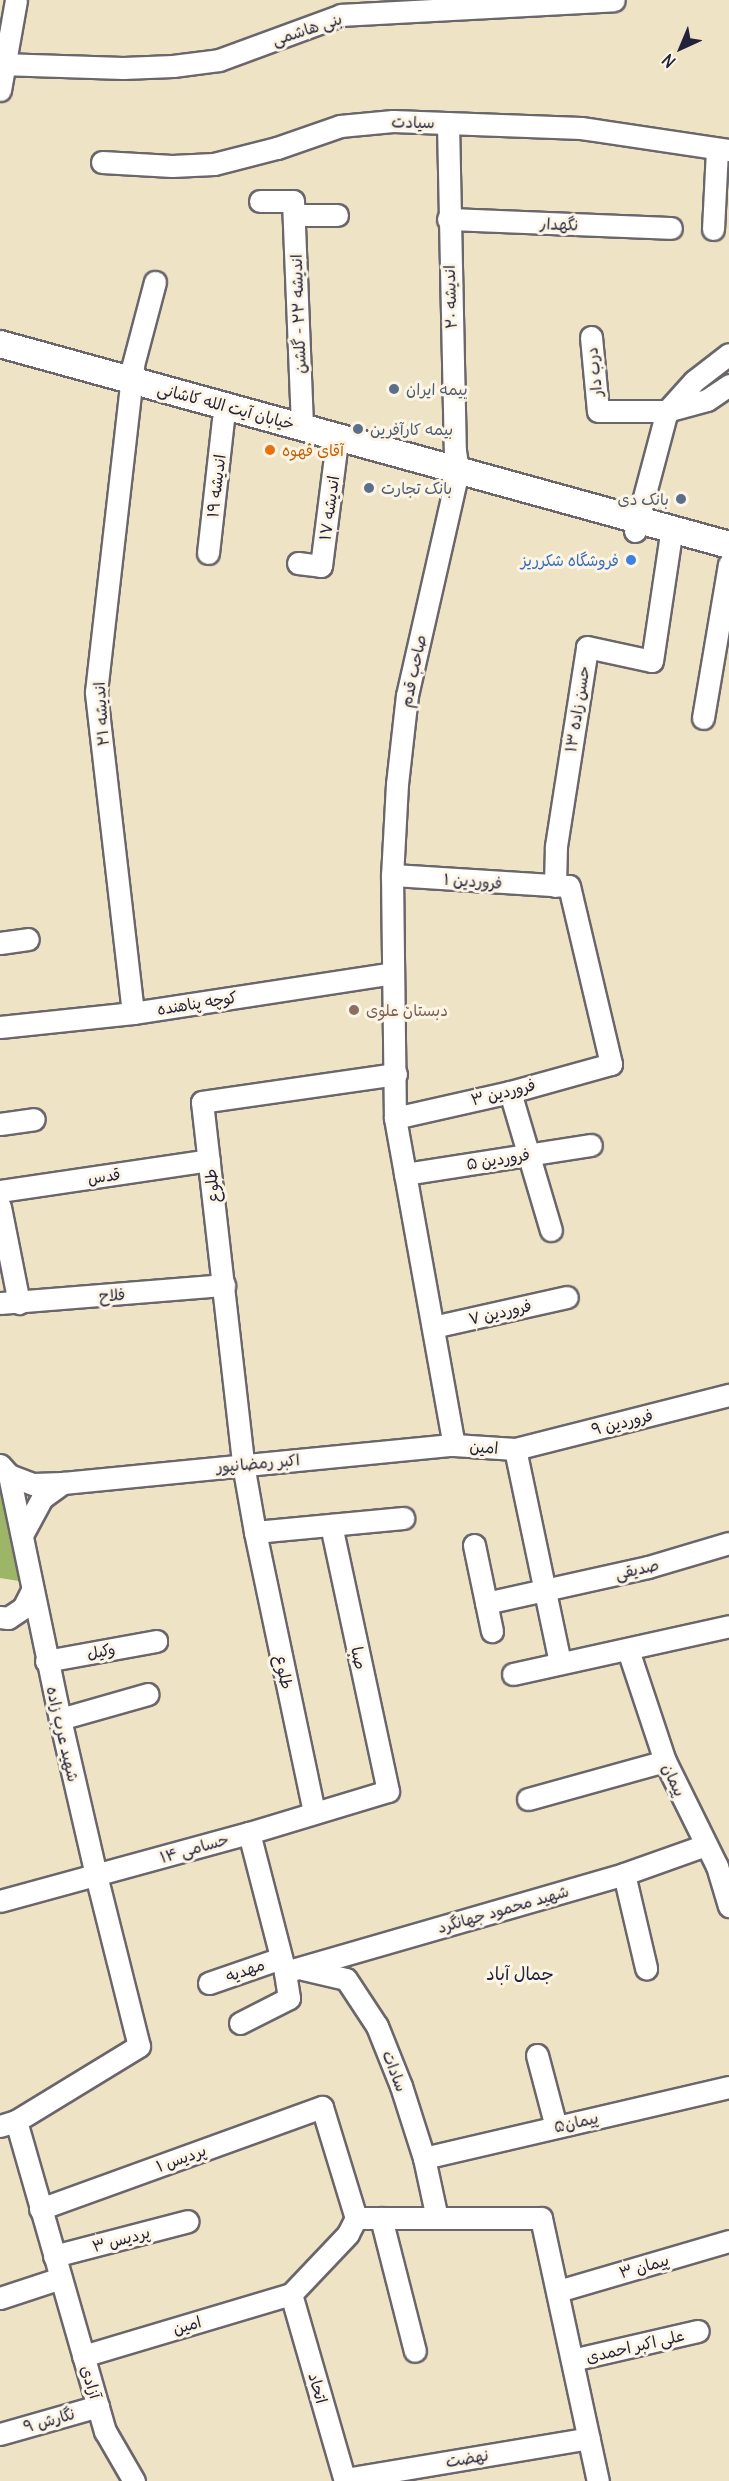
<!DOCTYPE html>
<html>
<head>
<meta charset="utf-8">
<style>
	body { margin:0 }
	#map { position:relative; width:729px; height:2481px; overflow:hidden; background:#efe3c5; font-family:Delius,"Playpen Sans Arabic",sans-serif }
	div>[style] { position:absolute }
	.forest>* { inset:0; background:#9cb566 }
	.roads { filter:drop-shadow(2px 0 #6a666b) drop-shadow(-2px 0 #6a666b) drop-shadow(0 2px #6a666b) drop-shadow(0 -2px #6a666b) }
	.minor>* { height:21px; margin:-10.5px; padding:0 10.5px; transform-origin:10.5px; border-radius:10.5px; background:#fff }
	.major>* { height:26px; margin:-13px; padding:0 13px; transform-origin:13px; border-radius:13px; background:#fff }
	.dots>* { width:16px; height:16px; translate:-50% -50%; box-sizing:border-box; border:3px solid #fcf5e5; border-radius:50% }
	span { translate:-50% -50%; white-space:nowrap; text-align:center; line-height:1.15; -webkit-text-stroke:6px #fcf5e5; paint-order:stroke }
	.street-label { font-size:16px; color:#22223b }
	.service-label { font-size:16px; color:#4e5e75 }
	.left { translate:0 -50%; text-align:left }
	.right { translate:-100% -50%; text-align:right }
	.food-label { font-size:16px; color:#c56008 }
	.shop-label { font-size:16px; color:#366cbe }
	.education-label { font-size:16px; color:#785e54 }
	.neighbourhood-label { font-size:18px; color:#22223b }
	.north { position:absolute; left:651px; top:18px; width:60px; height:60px; -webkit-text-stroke:4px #fcf5e5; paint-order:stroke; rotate:224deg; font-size:16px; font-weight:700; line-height:24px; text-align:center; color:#22223b }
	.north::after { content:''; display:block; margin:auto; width:21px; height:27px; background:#22223b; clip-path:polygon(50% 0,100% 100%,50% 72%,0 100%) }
</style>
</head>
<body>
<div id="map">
	<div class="forest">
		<i style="clip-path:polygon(7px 1489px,19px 1581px,0 1578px,0 1490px)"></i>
	</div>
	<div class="roads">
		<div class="minor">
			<i style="left:0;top:64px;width:123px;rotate:1.9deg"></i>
			<i style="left:123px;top:68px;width:50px;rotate:-2.3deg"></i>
			<i style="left:173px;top:66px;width:46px;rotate:-7.4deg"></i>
			<i style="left:219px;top:60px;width:130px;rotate:-20.2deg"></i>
			<i style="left:341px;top:15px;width:273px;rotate:-3.1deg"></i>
			<i style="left:0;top:90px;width:91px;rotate:-79.9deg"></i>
			<i style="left:448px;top:123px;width:328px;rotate:88.8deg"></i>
			<i style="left:455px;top:451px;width:20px;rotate:81deg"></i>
			<i style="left:458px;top:471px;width:230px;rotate:102.8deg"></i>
			<i style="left:407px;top:695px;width:90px;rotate:96.4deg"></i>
			<i style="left:397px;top:784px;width:91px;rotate:93.1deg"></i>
			<i style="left:392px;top:875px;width:243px;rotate:89.3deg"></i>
			<i style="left:395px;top:1118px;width:332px;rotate:79.8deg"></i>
			<i style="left:102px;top:162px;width:70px;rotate:3.3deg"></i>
			<i style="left:172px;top:166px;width:42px;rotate:-2.7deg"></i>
			<i style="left:214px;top:164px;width:65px;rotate:-14.3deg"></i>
			<i style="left:277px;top:148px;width:67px;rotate:-19.2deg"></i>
			<i style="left:340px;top:126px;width:53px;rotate:-5.4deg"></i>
			<i style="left:393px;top:121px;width:188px;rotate:2.1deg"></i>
			<i style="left:581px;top:128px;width:150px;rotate:8.5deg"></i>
			<i style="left:260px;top:201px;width:33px"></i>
			<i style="left:293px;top:201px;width:226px;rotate:87.7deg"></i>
			<i style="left:294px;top:215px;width:43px"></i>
			<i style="left:448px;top:219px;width:223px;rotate:2.3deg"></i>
			<i style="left:713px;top:229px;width:80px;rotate:-87.1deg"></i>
			<i style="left:591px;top:337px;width:74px;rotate:84.6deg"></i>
			<i style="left:598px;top:411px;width:69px"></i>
			<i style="left:667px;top:411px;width:41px;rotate:-15.4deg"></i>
			<i style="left:707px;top:400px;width:27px;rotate:-34deg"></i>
			<i style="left:635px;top:531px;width:124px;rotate:-75.1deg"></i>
			<i style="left:667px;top:411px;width:40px;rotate:-48deg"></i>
			<i style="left:694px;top:381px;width:44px;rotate:-37.6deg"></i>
			<i style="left:208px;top:553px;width:135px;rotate:-83.6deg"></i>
			<i style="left:298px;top:563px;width:23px;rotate:7deg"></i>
			<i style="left:321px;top:566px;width:118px;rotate:-82.7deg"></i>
			<i style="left:703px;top:718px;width:156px;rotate:-80.4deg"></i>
			<i style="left:392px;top:875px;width:177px;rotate:3.6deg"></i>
			<i style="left:569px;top:886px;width:183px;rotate:76.7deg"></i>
			<i style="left:611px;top:1064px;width:105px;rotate:164.5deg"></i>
			<i style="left:510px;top:1092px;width:118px;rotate:167.3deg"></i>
			<i style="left:555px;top:886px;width:40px;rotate:-88.6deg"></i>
			<i style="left:556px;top:846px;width:201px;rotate:-81.1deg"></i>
			<i style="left:587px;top:647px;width:66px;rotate:12.2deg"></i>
			<i style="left:652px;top:661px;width:121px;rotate:-81.5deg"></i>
			<i style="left:0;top:943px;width:28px;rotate:-8deg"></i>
			<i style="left:133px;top:1013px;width:323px;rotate:-96.6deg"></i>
			<i style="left:96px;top:692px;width:329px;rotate:-83.5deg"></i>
			<i style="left:133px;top:365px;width:86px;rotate:-75.2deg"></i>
			<i style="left:0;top:1027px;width:134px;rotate:-6deg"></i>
			<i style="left:133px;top:1013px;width:263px;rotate:-8.7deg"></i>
			<i style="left:396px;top:1074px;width:196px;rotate:171.8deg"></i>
			<i style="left:202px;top:1102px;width:364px;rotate:83.5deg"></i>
			<i style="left:243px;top:1464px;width:69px;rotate:80deg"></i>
			<i style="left:255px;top:1532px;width:149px;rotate:-5.4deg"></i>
			<i style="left:510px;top:1092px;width:144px;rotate:73.5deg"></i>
			<i style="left:0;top:1124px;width:34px;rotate:-8deg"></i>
			<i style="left:405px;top:1174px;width:188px;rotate:-8.9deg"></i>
			<i style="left:0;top:1191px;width:211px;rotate:-8.4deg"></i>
			<i style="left:0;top:1207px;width:98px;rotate:78.8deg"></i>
			<i style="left:0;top:1303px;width:225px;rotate:-4.6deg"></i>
			<i style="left:433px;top:1327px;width:137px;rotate:-12.6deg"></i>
			<i style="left:515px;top:1449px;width:218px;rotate:78.1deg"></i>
			<i style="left:0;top:1465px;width:13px;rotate:48deg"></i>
			<i style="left:9px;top:1475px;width:249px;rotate:78.2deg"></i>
			<i style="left:60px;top:1719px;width:160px;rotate:77deg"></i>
			<i style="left:96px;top:1875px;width:176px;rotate:75.9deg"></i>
			<i style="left:139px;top:2046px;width:144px;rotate:148.6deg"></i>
			<i style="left:16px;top:2121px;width:17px;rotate:163deg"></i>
			<i style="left:9px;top:1475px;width:26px;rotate:21deg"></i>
			<i style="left:33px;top:1484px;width:30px;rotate:-2deg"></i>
			<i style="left:63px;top:1483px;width:393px;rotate:-5.6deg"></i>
			<i style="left:454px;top:1445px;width:61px;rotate:3.8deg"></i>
			<i style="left:515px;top:1449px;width:221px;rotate:-14.2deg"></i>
			<i style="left:255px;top:1532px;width:287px;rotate:78.1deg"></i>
			<i style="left:22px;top:1535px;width:42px;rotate:-61.6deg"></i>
			<i style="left:42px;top:1498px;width:26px;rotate:-36deg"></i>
			<i style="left:474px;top:1545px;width:88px;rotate:78.2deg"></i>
			<i style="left:486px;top:1603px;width:166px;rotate:-12.5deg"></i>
			<i style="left:648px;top:1567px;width:84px;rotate:-16.5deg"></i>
			<i style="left:0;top:1617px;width:8px;rotate:7deg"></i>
			<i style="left:8px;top:1618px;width:18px;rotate:-34deg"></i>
			<i style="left:23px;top:1608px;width:18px;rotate:-63deg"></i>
			<i style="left:628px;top:1650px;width:117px;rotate:71.6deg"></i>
			<i style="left:665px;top:1761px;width:117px;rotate:63.7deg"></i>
			<i style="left:717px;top:1866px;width:42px;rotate:73.3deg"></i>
			<i style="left:46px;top:1661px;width:112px;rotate:-10.3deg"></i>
			<i style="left:513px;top:1674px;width:221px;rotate:-12.5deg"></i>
			<i style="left:60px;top:1719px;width:91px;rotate:-15.9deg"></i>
			<i style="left:528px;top:1799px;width:142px;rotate:-15.5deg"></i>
			<i style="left:249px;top:1833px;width:144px;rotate:75.5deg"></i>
			<i style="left:285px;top:1972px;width:353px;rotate:-16.1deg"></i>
			<i style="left:624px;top:1874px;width:87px;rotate:-19.5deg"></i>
			<i style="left:624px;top:1874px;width:97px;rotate:76.8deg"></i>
			<i style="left:0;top:1901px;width:258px;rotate:-15.3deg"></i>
			<i style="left:249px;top:1833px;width:145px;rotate:-16.8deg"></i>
			<i style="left:388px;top:1791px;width:272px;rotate:-102.1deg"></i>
			<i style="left:303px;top:1969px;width:44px;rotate:13.1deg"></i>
			<i style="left:346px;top:1979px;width:56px;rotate:56.6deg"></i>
			<i style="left:377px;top:2026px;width:65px;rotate:68.2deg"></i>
			<i style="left:401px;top:2086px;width:76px;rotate:72.3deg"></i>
			<i style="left:424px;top:2158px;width:61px;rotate:77.8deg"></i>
			<i style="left:209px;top:1983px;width:76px;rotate:-19.1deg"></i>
			<i style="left:240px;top:2023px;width:55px;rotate:-27deg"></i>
			<i style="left:289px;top:1998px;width:26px;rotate:-99deg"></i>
			<i style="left:537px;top:2055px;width:74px;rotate:75.2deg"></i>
			<i style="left:16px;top:2121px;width:323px;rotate:74deg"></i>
			<i style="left:105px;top:2431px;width:58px;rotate:59.9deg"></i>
			<i style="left:424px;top:2158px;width:313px;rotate:-13.1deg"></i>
			<i style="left:40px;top:2209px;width:300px;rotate:-19.9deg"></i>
			<i style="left:322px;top:2107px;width:116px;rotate:73deg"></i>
			<i style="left:356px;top:2218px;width:18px;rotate:117deg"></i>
			<i style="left:348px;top:2234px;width:83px;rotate:133.5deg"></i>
			<i style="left:356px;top:2218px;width:185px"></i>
			<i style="left:541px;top:2218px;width:269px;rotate:77.8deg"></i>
			<i style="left:381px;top:2218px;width:137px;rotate:75.7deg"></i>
			<i style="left:54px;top:2256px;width:138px;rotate:-14.6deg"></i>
			<i style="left:558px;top:2291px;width:178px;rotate:-16.3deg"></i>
			<i style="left:291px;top:2294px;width:195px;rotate:73.9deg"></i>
			<i style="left:0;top:2298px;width:64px;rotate:-18.2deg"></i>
			<i style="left:83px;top:2356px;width:217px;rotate:-16.6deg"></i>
			<i style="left:572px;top:2360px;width:129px;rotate:-13deg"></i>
			<i style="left:0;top:2434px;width:102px;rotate:-15.9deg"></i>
			<i style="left:345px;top:2479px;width:247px;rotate:-9.5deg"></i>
		</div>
		<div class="major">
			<i style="left:0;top:344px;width:756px;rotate:15.41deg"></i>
		</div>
	</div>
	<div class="dots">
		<i style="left:394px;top:389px;background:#5c6f8a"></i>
		<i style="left:358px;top:429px;background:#5c6f8a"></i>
		<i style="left:270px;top:450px;background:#e8710a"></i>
		<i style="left:369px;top:488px;background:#5c6f8a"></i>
		<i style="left:681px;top:499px;background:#5c6f8a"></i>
		<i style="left:631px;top:560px;background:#3f7fe0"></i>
		<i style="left:354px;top:1010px;background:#8d6e63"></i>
	</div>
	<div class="street-label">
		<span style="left:307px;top:29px;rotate:-18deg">بنی هاشمی</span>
		<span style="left:413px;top:122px;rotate:1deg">سیادت</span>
		<span style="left:559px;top:224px;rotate:2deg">نگهدار</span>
		<span style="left:450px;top:297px;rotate:-92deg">اندیشه ۲۰</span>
		<span style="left:298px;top:314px;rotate:-92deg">اندیشه ۲۲ - گلشن</span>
		<span style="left:594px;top:372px;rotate:-96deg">درب دار</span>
		<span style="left:226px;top:406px;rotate:15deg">خیابان آیت الله کاشانی</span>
		<span style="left:216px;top:486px;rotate:-83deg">اندیشه ۱۹</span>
		<span style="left:329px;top:508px;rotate:-82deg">اندیشه ۱۷</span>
		<span style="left:413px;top:671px;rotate:-78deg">صاحب قدم</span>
		<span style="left:577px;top:709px;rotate:-81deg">حسن زاده ۱۳</span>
		<span style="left:101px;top:714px;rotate:-94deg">اندیشه ۲۱</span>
		<span style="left:473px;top:881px;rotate:4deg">فروردین ۱</span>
		<span style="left:197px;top:1003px;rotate:-9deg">کوچه پناهنده</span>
		<span style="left:503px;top:1092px;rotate:-14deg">فروردین ۳</span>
		<span style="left:498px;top:1159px;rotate:-9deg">فروردین ۵</span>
		<span style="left:104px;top:1176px;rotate:-8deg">قدس</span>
		<span style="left:212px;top:1186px;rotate:-97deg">طلوع</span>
		<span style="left:112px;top:1295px;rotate:-5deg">فلاح</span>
		<span style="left:500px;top:1312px;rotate:-13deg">فروردین ۷</span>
		<span style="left:622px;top:1422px;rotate:-14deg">فروردین ۹</span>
		<span style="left:484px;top:1447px;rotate:4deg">امین</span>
		<span style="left:258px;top:1463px;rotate:-5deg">اکبر رمضانپور</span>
		<span style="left:637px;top:1569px;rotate:-13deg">صدیقی</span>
		<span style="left:101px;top:1651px;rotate:-10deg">وکیل</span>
		<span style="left:359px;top:1658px;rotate:78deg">صبا</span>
		<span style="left:284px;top:1672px;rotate:78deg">طلوع</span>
		<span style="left:63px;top:1734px;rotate:77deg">شهید عرب زاده</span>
		<span style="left:674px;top:1780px;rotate:65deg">پیمان</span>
		<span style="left:194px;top:1848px;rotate:-16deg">حسامی ۱۴</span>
		<span style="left:503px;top:1909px;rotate:-16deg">شهید محمود جهانگرد</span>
		<span style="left:245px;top:1970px;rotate:-19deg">مهدیه</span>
		<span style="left:395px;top:2071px;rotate:69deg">سادات</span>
		<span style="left:576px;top:2122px;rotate:-13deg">پیمان۵</span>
		<span style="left:181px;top:2158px;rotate:-20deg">پردیس ۱</span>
		<span style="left:121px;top:2239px;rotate:-15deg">پردیس ۳</span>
		<span style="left:644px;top:2266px;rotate:-16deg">پیمان ۳</span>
		<span style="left:187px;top:2325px;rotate:-16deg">امین</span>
		<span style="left:635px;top:2346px;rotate:-13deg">علی اکبر احمدی</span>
		<span style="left:91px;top:2382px;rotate:73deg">آزادی</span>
		<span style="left:318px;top:2388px;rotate:74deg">اتحاد</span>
		<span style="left:49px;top:2420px;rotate:-16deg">نگارش ۹</span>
		<span style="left:467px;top:2458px;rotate:-10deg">نهضت</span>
	</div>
	<div class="service-label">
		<span class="left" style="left:406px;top:389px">بیمه ایران</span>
		<span class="left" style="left:370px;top:429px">بیمه کارآفرین</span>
		<span class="left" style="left:381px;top:488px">بانک تجارت</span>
		<span class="right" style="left:669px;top:499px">بانک دی</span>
	</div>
	<div class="food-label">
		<span class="left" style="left:282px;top:450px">آقای قهوه</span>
	</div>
	<div class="shop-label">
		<span class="right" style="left:619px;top:560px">فروشگاه شکرریز</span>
	</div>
	<div class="education-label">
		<span class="left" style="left:366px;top:1010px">دبستان علوی</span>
	</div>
	<div class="neighbourhood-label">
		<span style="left:520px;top:1974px">جمال آباد</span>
	</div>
	<div class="north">N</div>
</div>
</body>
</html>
